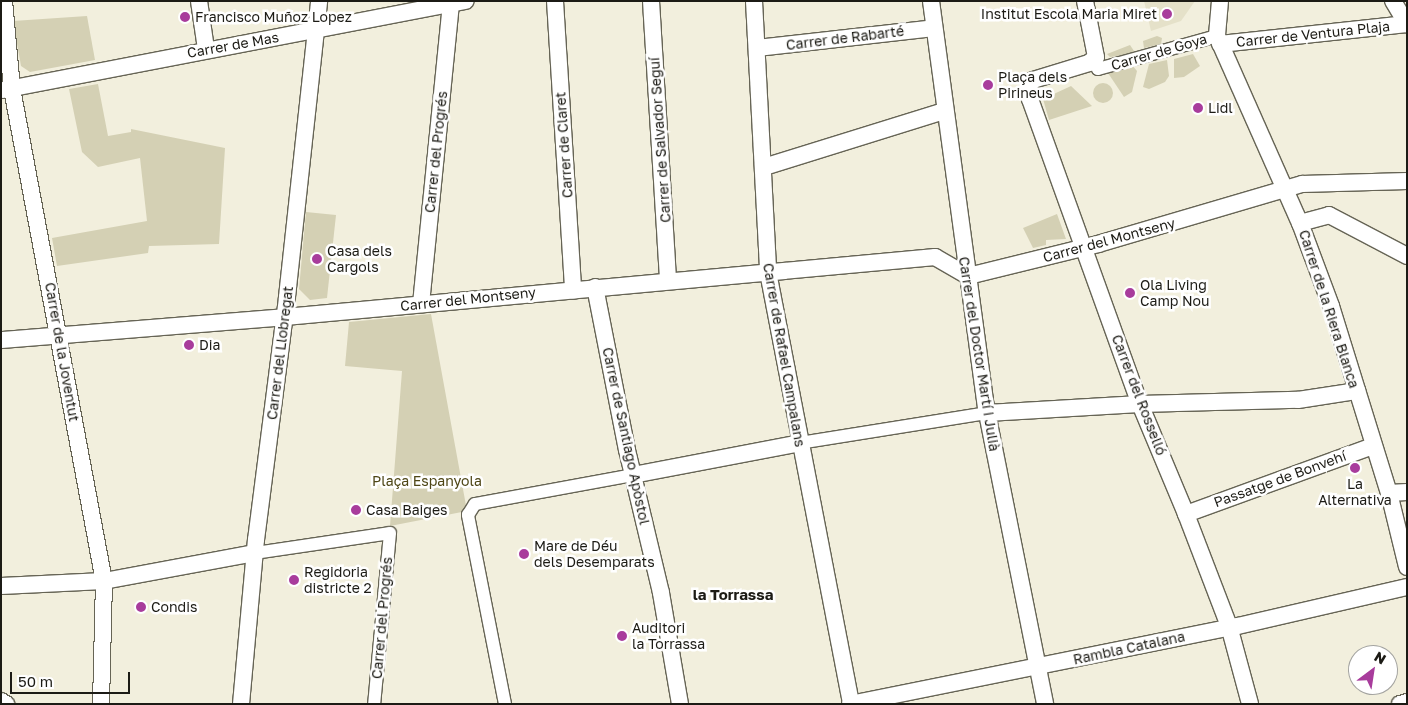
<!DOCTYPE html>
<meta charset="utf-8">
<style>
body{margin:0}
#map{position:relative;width:1408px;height:705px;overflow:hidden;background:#f2efdd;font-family:"Golos Text",sans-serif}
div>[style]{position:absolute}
.built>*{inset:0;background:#e5e1c9}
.green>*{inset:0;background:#d4d0b4}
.round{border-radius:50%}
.roads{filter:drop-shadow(1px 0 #666455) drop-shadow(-1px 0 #666455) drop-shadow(0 1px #666455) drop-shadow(0 -1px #666455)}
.pedestrian>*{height:12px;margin:-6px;padding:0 6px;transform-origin:6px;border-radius:6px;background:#fff}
.minor>*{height:16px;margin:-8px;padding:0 8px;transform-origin:8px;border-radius:8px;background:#fff}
.dots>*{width:14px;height:14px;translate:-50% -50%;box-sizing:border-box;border:2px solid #fff;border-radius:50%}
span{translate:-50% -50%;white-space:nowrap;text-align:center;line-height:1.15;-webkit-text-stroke:5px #fff;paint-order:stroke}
.poi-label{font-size:14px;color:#1c1b15}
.right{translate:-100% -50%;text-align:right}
.left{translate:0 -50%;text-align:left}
.street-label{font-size:14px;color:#1c1b15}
.park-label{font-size:14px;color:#4e4616}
.neighbourhood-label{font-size:15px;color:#1c1b15;font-weight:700}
.frame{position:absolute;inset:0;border:2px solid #1c1b15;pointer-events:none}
.north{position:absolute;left:1348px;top:645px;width:50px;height:50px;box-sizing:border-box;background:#fff;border:1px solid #a4a4a1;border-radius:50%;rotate:31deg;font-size:14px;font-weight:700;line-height:20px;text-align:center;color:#1c1b15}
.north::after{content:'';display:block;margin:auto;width:18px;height:22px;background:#a83c9c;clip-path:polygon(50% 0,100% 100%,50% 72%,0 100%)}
.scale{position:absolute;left:10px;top:672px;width:120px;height:22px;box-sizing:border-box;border:2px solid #1c1b15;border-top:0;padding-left:6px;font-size:15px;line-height:18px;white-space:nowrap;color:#1c1b15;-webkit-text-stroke:4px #fff;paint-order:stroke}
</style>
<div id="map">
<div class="built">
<i style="clip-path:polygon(1144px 1px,1195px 1px,1181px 21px,1151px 31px)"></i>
</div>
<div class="green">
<i style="clip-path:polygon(87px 16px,95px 60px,30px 72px,21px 66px,13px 21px)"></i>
<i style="clip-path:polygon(1157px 36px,1162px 38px,1161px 44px,1144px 48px,1143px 41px)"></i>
<i style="clip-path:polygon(1130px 45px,1134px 51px,1131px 54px,1110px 57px,1107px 54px)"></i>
<i style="clip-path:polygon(1193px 54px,1200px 66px,1184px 77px,1174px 78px,1174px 59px)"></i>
<i style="clip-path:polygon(1167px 60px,1169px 76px,1165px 82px,1149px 89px,1143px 87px,1149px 64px)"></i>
<i style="clip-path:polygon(1132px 65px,1137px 71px,1132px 92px,1124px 97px,1108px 73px)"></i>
<i class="round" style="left:1093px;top:83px;width:20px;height:20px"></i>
<i style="clip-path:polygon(98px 84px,108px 136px,131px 132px,131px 129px,225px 148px,219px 244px,149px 246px,148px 253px,57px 266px,52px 238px,147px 221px,140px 158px,98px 167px,82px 152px,69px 89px)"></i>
<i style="clip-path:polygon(1071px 86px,1092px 106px,1049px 120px,1043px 99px)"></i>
<i style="clip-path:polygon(306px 212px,336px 215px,327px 298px,310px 300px,299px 289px)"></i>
<i style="clip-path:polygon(1057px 214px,1066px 239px,1046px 240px,1046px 245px,1033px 248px,1023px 228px)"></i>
<i style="clip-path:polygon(431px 314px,467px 511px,390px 526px,402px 371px,345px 366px,349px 322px)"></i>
</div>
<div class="roads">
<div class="pedestrian">
<i style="left:1096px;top:57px;width:12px;rotate:81deg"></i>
<i style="left:1098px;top:69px;width:123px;rotate:-15.5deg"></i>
<i style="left:800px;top:443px;width:189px;rotate:-9.1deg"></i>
<i style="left:255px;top:553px;width:136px;rotate:-8.4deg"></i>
<i style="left:390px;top:533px;width:172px;rotate:95.3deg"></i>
<i style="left:505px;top:704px;width:193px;rotate:-101.1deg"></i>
<i style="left:468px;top:515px;width:13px;rotate:-58deg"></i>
<i style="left:475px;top:504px;width:161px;rotate:-10.4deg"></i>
</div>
<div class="minor">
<i style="left:4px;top:1px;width:88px;rotate:84.8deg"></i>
<i style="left:12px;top:89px;width:501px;rotate:79.41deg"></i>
<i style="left:104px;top:581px;width:123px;rotate:91.4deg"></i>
<i style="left:199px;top:1px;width:49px;rotate:81.7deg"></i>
<i style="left:555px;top:1px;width:290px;rotate:86.4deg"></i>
<i style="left:651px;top:1px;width:279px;rotate:86.5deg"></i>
<i style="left:754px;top:1px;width:271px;rotate:87deg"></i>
<i style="left:768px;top:272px;width:440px;rotate:79.1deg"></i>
<i style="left:931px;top:1px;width:416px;rotate:82.3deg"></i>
<i style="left:987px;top:413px;width:297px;rotate:78.7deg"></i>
<i style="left:1085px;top:1px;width:57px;rotate:78.9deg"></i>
<i style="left:1096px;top:57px;width:9px;rotate:139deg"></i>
<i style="left:1089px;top:63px;width:59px;rotate:163.1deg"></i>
<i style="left:1033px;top:80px;width:7px;rotate:124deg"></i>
<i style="left:1029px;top:86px;width:13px;rotate:86deg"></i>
<i style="left:1030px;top:99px;width:324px;rotate:70.2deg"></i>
<i style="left:1140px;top:404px;width:119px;rotate:67.3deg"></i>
<i style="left:1186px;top:514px;width:120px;rotate:69deg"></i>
<i style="left:1229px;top:626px;width:81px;rotate:74.9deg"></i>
<i style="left:1220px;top:1px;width:35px;rotate:95deg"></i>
<i style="left:1217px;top:36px;width:205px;rotate:66.1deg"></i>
<i style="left:1300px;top:223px;width:89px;rotate:69.5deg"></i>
<i style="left:1331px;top:306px;width:196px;rotate:72.8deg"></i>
<i style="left:1389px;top:493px;width:76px;rotate:76.3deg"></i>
<i style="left:1393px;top:1px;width:27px;rotate:59deg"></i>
<i style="left:1220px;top:44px;width:188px;rotate:-6.1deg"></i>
<i style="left:757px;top:48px;width:178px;rotate:-6.4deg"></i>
<i style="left:3px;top:90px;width:471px;rotate:-10.9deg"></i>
<i style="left:764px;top:167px;width:189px;rotate:-17.3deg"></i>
<i style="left:1300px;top:223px;width:30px;rotate:-15deg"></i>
<i style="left:1329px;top:215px;width:88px;rotate:27.7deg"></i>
<i style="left:595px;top:287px;width:166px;rotate:78.9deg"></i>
<i style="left:627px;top:450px;width:147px;rotate:76.6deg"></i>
<i style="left:661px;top:593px;width:113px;rotate:80.3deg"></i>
<i style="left:421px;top:304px;width:304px;rotate:-84.3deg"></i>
<i style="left:1px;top:340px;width:285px;rotate:-4.6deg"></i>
<i style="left:285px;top:317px;width:653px;rotate:-5.27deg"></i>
<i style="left:935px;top:257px;width:38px;rotate:30deg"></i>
<i style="left:968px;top:276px;width:134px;rotate:-13.8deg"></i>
<i style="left:1098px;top:244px;width:213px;rotate:-16.4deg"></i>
<i style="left:1302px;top:184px;width:105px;rotate:-1.6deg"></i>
<i style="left:987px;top:413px;width:153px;rotate:-3.4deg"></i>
<i style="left:1140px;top:404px;width:158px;rotate:-1.5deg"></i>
<i style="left:1298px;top:400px;width:60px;rotate:-8.7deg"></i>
<i style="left:633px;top:475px;width:170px;rotate:-10.8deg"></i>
<i style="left:1389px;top:493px;width:18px;rotate:-3deg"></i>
<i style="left:1186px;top:514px;width:199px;rotate:-20deg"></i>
<i style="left:1px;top:586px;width:103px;rotate:-2.8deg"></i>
<i style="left:104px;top:581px;width:154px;rotate:-10.5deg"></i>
<i style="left:1px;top:701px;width:6px;rotate:31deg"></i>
<i style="left:241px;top:704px;width:165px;rotate:-84.8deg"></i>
<i style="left:256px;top:540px;width:245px;rotate:-82.7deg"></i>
<i style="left:287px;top:297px;width:298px;rotate:-83.8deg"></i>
<i style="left:850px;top:704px;width:396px;rotate:-11.4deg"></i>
<i style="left:1238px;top:626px;width:173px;rotate:-13deg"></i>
<i style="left:1400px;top:704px;width:7px;rotate:-16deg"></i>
</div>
</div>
<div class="dots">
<i style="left:1167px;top:14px;background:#a83c9c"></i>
<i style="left:185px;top:17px;background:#a83c9c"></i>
<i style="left:988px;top:85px;background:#a83c9c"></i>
<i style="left:1198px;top:108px;background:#a83c9c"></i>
<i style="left:317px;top:259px;background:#a83c9c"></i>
<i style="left:1130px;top:293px;background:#a83c9c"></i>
<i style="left:189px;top:345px;background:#a83c9c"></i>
<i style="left:1355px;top:468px;background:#a83c9c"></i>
<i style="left:356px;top:510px;background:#a83c9c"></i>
<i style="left:524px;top:554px;background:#a83c9c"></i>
<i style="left:294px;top:580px;background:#a83c9c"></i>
<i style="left:141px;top:607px;background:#a83c9c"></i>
<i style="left:622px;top:636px;background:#a83c9c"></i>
</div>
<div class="poi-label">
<span class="right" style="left:1157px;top:14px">Institut Escola Maria Miret</span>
<span class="left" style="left:195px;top:17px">Francisco Muñoz Lopez</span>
<span class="left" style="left:998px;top:85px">Plaça dels<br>Pirineus</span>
<span class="left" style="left:1208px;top:108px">Lidl</span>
<span class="left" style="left:327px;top:259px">Casa dels<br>Cargols</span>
<span class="left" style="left:1140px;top:293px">Ola Living<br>Camp Nou</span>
<span class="left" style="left:199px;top:345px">Dia</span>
<span style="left:1355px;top:492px">La<br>Alternativa</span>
<span class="left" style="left:366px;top:510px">Casa Baiges</span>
<span class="left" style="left:534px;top:554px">Mare de Déu<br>dels Desemparats</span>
<span class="left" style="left:304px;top:580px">Regidoria<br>districte 2</span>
<span class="left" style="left:151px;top:607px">Condis</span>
<span class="left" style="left:632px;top:636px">Auditori<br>la Torrassa</span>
</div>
<div class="street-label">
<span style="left:1313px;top:34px;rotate:-6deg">Carrer de Ventura Plaja</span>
<span style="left:845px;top:38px;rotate:-7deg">Carrer de Rabarté</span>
<span style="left:233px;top:45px;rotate:-10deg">Carrer de Mas</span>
<span style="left:1159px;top:52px;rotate:-16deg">Carrer de Goya</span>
<span style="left:660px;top:140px;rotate:-94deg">Carrer de Salvador Seguí</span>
<span style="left:564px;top:145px;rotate:-94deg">Carrer de Claret</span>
<span style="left:436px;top:152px;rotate:-84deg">Carrer del Progrés</span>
<span style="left:1109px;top:240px;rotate:-15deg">Carrer del Montseny</span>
<span style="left:468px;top:299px;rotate:-6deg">Carrer del Montseny</span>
<span style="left:1329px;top:309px;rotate:72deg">Carrer de la Riera Blanca</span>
<span style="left:62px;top:352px;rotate:80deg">Carrer de la Joventut</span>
<span style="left:280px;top:353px;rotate:-83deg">Carrer del Llobregat</span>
<span style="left:979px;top:354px;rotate:81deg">Carrer del Doctor Martí i Julià</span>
<span style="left:784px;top:355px;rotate:80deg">Carrer de Rafael Campalans</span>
<span style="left:1139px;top:395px;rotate:69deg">Carrer del Rosselló</span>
<span style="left:626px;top:436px;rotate:78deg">Carrer de Santiago Apòstol</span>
<span style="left:1280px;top:479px;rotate:-20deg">Passatge de Bonvehí</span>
<span style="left:382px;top:618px;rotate:-85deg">Carrer del Progrés</span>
<span style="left:1129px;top:648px;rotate:-12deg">Rambla Catalana</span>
</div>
<div class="park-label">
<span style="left:427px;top:481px">Plaça Espanyola</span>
</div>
<div class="neighbourhood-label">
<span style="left:733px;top:595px">la Torrassa</span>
</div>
<div class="frame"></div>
<div class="north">N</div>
<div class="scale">50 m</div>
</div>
